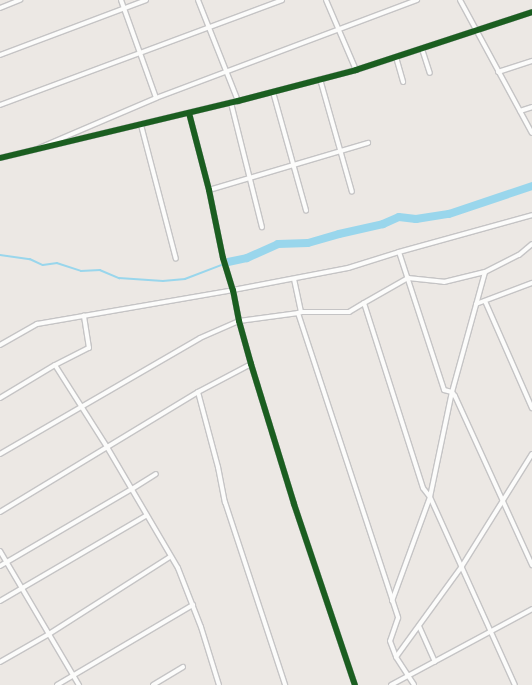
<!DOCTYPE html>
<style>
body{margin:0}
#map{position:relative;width:532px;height:685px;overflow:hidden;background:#ece8e4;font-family:Jost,sans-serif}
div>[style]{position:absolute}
.stream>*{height:1.5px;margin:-0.75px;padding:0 0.75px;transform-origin:0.75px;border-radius:0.75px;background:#99d6ec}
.river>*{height:8px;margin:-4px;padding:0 4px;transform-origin:4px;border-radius:4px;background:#99d6ec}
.roads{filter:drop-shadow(1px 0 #c5c4c5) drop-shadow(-1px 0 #c5c4c5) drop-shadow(0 1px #c5c4c5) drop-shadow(0 -1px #c5c4c5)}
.minor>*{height:4px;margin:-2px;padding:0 2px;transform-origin:2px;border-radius:2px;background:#fcfcfb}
.cycleway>*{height:6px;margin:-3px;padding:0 3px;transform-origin:3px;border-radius:3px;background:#1b5e20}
span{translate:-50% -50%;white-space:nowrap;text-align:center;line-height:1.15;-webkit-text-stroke:3px #fff;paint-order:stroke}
</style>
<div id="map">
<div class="stream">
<i style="left:0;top:255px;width:30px;rotate:8deg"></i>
<i style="left:30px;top:259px;width:14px;rotate:25deg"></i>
<i style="left:43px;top:265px;width:14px;rotate:-8deg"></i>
<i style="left:57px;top:263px;width:25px;rotate:18deg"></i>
<i style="left:81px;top:271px;width:19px;rotate:-3deg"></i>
<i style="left:100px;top:270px;width:21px;rotate:23deg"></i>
<i style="left:119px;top:278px;width:44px;rotate:3.9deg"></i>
<i style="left:163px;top:281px;width:22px;rotate:-5deg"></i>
<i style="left:185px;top:279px;width:39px;rotate:-21deg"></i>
</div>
<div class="river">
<i style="left:228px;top:262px;width:19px;rotate:-12deg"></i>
<i style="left:247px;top:258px;width:34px;rotate:-24deg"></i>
<i style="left:278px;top:244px;width:30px;rotate:-2deg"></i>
<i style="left:308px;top:243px;width:32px;rotate:-16deg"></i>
<i style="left:339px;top:234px;width:45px;rotate:-12.8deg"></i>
<i style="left:383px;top:224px;width:17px;rotate:-24deg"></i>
<i style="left:399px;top:217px;width:17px;rotate:7deg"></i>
<i style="left:416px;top:219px;width:33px;rotate:-9deg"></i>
<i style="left:449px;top:214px;width:88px;rotate:-18.6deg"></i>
</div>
<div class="roads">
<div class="minor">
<i style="left:121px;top:0;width:104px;rotate:70.3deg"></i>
<i style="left:198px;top:0;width:109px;rotate:68.4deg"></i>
<i style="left:326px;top:0;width:76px;rotate:66.8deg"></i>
<i style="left:460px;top:0;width:151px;rotate:61.6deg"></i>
<i style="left:0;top:8px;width:22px;rotate:-22deg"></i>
<i style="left:422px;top:49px;width:25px;rotate:72deg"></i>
<i style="left:0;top:55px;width:156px;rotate:-20.6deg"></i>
<i style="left:396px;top:57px;width:26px;rotate:74deg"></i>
<i style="left:498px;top:72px;width:36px;rotate:-18deg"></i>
<i style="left:320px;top:79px;width:117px;rotate:74.2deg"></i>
<i style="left:273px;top:92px;width:123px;rotate:74.4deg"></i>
<i style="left:231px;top:103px;width:128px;rotate:76deg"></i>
<i style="left:0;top:105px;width:301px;rotate:-20.4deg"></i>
<i style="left:520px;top:111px;width:13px;rotate:-18deg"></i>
<i style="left:189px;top:113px;width:80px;rotate:75.4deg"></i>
<i style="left:209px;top:190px;width:69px;rotate:78.4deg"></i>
<i style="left:223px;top:258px;width:34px;rotate:73deg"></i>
<i style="left:233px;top:290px;width:32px;rotate:79deg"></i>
<i style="left:239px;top:321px;width:45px;rotate:74.4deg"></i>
<i style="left:251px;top:364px;width:146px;rotate:72.9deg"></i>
<i style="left:294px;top:504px;width:191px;rotate:71.4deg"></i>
<i style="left:141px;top:125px;width:138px;rotate:75.4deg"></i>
<i style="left:39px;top:148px;width:127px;rotate:-23.1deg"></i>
<i style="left:156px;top:98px;width:279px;rotate:-20.6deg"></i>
<i style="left:0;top:158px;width:245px;rotate:-13.5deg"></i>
<i style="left:238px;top:101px;width:122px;rotate:-14.7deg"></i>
<i style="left:356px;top:70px;width:185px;rotate:-18.2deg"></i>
<i style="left:209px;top:190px;width:166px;rotate:-16.5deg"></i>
<i style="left:399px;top:252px;width:145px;rotate:71.9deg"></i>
<i style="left:444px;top:390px;width:8px;rotate:14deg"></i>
<i style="left:452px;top:392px;width:5px;rotate:53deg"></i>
<i style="left:455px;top:396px;width:186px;rotate:65.5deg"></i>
<i style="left:294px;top:279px;width:34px;rotate:78deg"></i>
<i style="left:301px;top:312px;width:3px;rotate:162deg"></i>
<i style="left:298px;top:313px;width:321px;rotate:71.8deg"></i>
<i style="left:398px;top:618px;width:24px;rotate:109deg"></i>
<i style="left:390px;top:641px;width:17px;rotate:69deg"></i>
<i style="left:396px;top:657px;width:33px;rotate:57deg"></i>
<i style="left:485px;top:301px;width:117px;rotate:66.3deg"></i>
<i style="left:364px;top:303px;width:51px;rotate:-29.6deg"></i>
<i style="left:408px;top:278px;width:36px;rotate:6deg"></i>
<i style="left:444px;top:282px;width:42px;rotate:-13.7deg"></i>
<i style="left:476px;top:304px;width:60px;rotate:-20.6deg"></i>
<i style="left:301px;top:312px;width:48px"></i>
<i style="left:349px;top:312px;width:17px;rotate:-31deg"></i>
<i style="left:364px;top:303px;width:194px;rotate:72.3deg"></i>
<i style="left:423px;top:488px;width:11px;rotate:52deg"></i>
<i style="left:430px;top:497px;width:206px;rotate:65.7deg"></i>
<i style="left:0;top:345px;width:43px;rotate:-29.6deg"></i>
<i style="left:37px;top:324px;width:199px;rotate:-9.8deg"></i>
<i style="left:233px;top:290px;width:117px;rotate:-10.8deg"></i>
<i style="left:348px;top:268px;width:53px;rotate:-17.4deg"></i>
<i style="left:399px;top:252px;width:138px;rotate:-15.5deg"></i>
<i style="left:55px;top:365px;width:97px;rotate:57.6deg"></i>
<i style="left:107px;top:447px;width:140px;rotate:59.6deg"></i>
<i style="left:178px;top:568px;width:63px;rotate:68.7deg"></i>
<i style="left:201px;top:627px;width:61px;rotate:72.8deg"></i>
<i style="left:198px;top:392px;width:78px;rotate:75.1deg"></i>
<i style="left:218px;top:467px;width:36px;rotate:79deg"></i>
<i style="left:225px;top:502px;width:193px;rotate:71.8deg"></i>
<i style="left:0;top:398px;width:64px;rotate:-31deg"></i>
<i style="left:55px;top:365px;width:38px;rotate:-27deg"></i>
<i style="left:89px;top:348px;width:33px;rotate:-99deg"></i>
<i style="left:0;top:454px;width:231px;rotate:-30.1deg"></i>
<i style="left:200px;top:338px;width:43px;rotate:-23.6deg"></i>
<i style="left:239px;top:321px;width:60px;rotate:-7.7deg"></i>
<i style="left:0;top:512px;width:232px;rotate:-31.2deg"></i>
<i style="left:198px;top:392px;width:60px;rotate:-27.8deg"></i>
<i style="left:0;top:551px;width:156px;rotate:59.5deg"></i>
<i style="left:0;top:566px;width:153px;rotate:-30.3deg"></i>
<i style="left:132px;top:489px;width:28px;rotate:-32deg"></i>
<i style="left:0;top:601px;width:170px;rotate:-30.3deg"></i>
<i style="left:392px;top:601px;width:111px;rotate:-69.9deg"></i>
<i style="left:430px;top:497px;width:107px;rotate:-78.2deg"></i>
<i style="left:452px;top:392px;width:124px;rotate:-74.6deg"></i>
<i style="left:485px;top:272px;width:38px;rotate:-27deg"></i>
<i style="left:519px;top:255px;width:17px;rotate:-40deg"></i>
<i style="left:419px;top:626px;width:39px;rotate:66deg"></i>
<i style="left:396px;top:657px;width:112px;rotate:-54deg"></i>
<i style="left:462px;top:566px;width:132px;rotate:-58deg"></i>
<i style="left:0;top:662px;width:56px;rotate:-29.7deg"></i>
<i style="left:49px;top:634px;width:143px;rotate:-32.5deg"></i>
<i style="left:57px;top:685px;width:158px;rotate:-30.5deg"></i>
<i style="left:153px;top:685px;width:35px;rotate:-31deg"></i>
<i style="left:391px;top:685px;width:160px;rotate:-28.3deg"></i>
</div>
</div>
<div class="cycleway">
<i style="left:189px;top:113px;width:80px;rotate:75.4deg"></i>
<i style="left:209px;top:190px;width:69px;rotate:78.4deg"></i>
<i style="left:223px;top:258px;width:34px;rotate:73deg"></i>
<i style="left:233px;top:290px;width:32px;rotate:79deg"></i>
<i style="left:239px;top:321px;width:45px;rotate:74.4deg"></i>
<i style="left:251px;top:364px;width:146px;rotate:72.9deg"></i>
<i style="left:294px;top:504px;width:191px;rotate:71.4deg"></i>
<i style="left:0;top:158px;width:245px;rotate:-13.5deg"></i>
<i style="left:238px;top:101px;width:122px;rotate:-14.7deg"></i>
<i style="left:356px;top:70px;width:185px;rotate:-18.2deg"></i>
</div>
</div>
